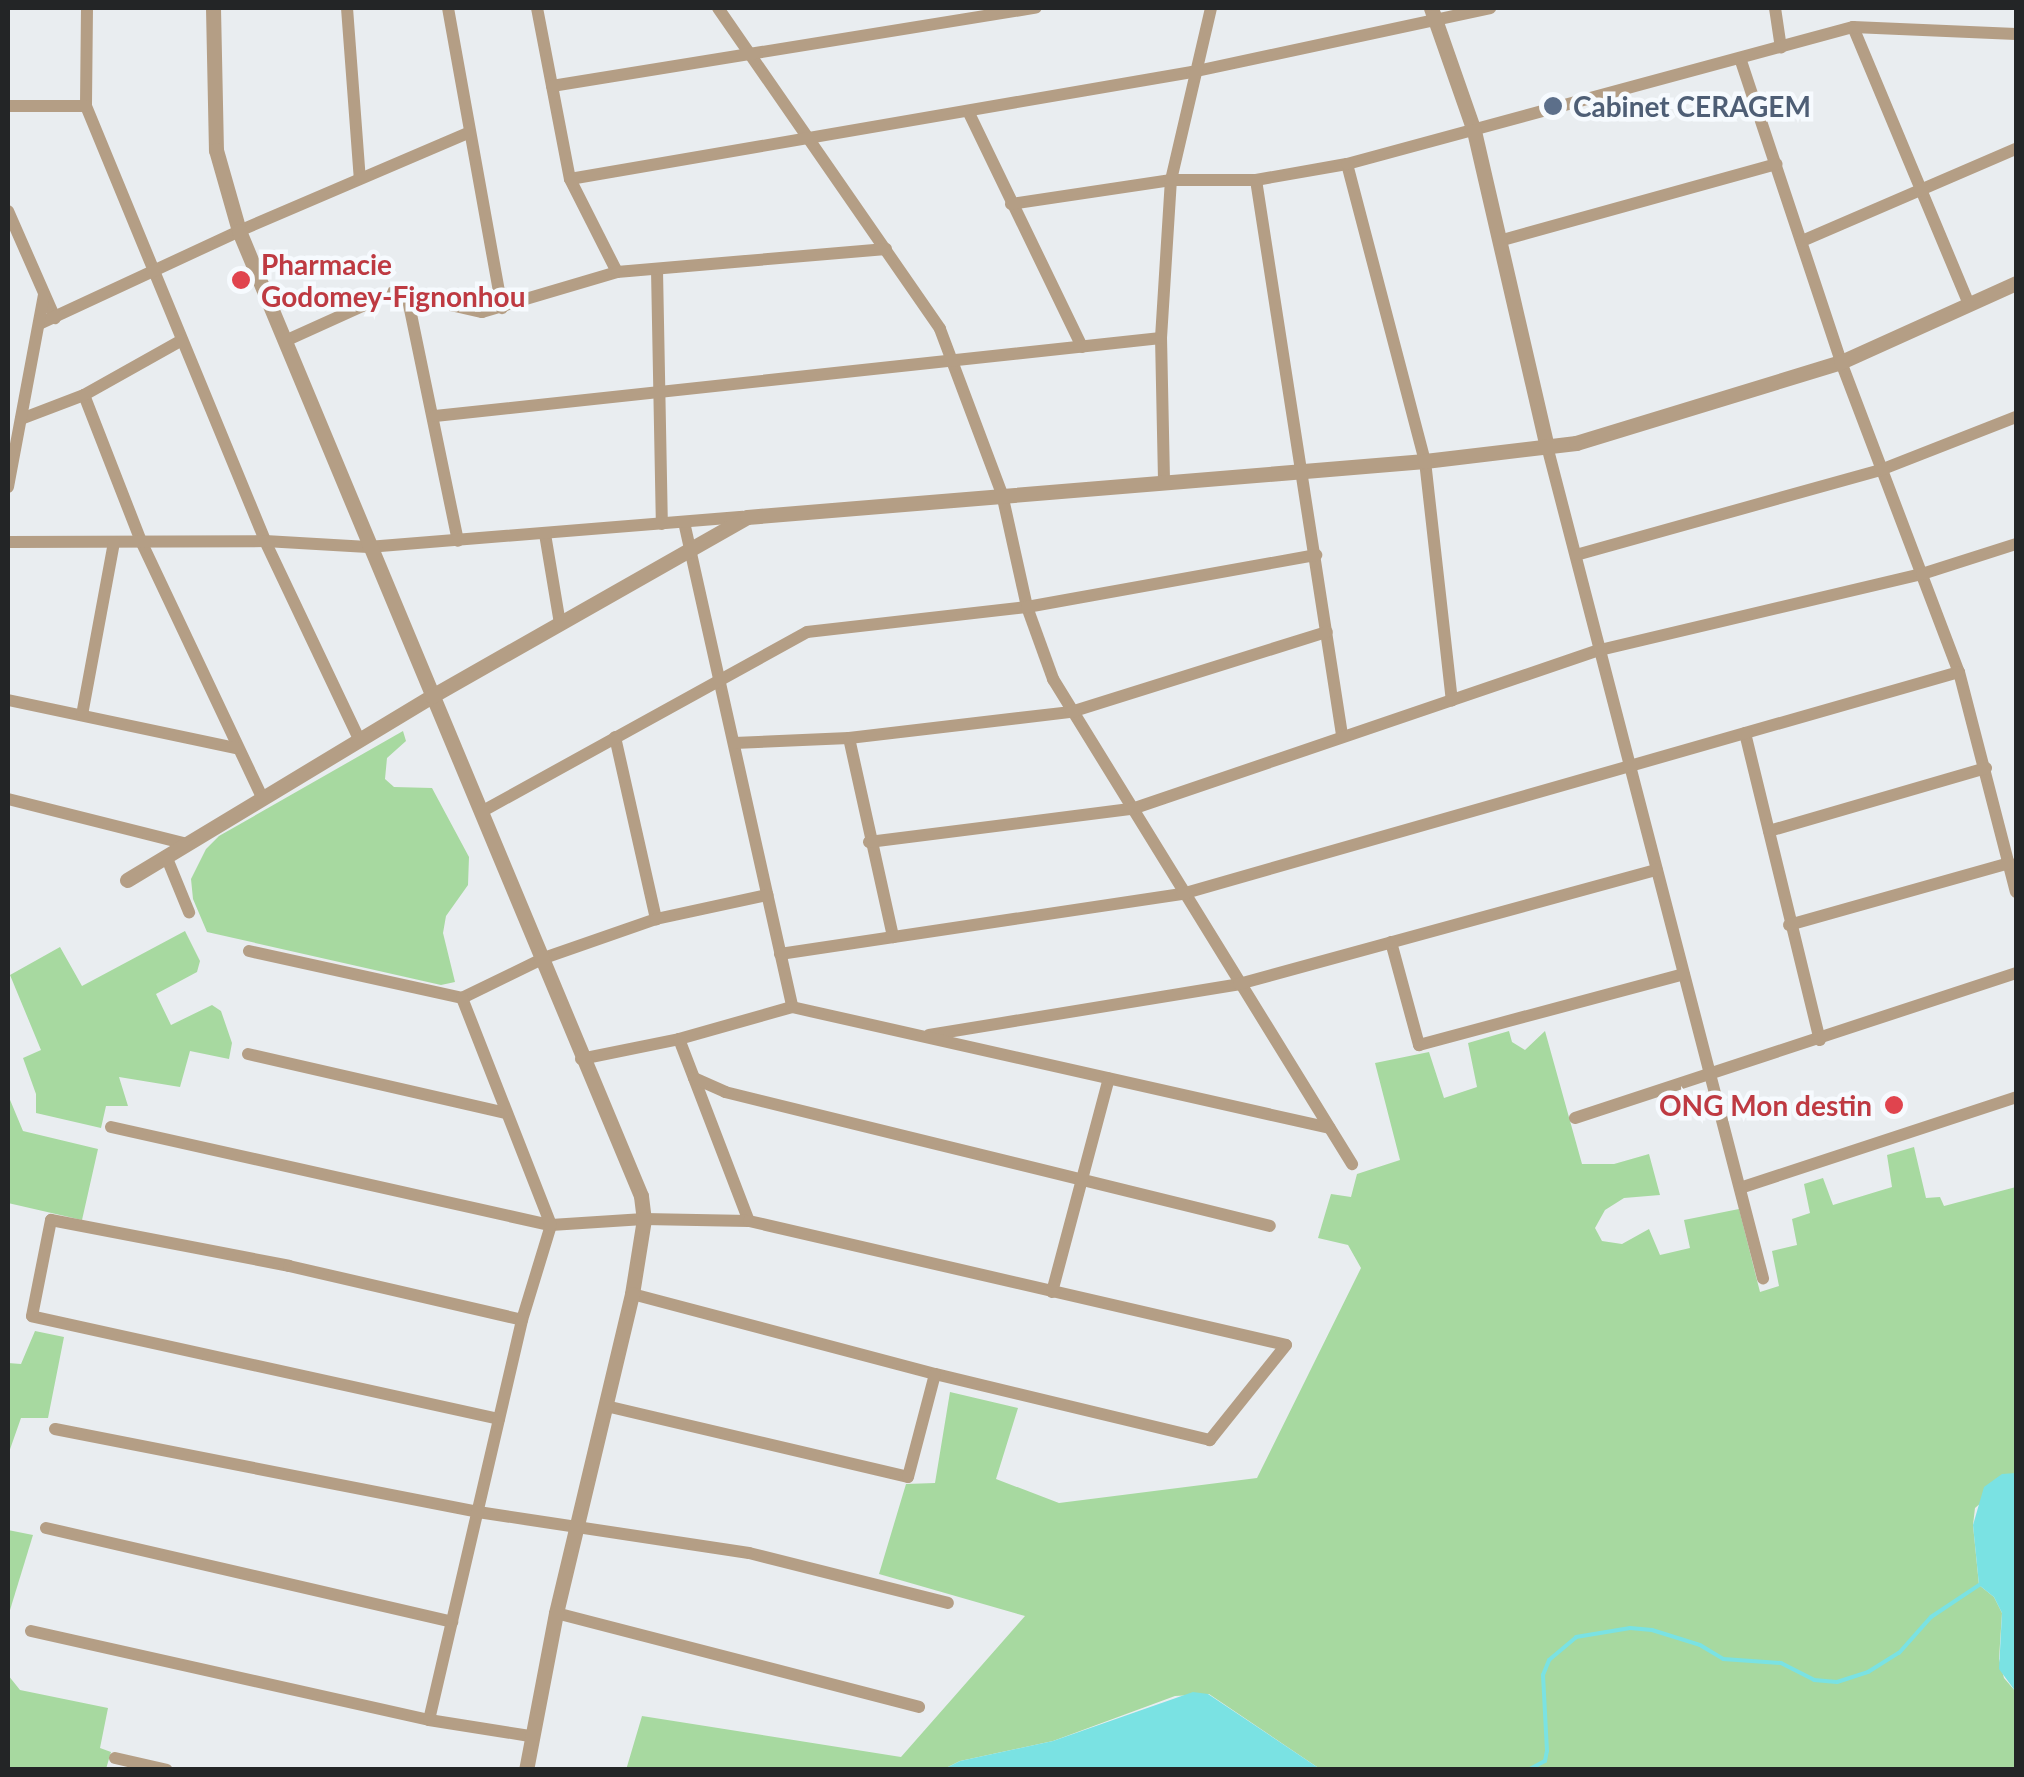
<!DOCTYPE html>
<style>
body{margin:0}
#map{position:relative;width:2024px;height:1777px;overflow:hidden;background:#e9edf0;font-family:Lato,sans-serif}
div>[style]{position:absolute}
.green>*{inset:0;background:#a7d9a0}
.water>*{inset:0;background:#7ae2e3}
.stream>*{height:4px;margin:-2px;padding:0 2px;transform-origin:2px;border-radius:2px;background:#7ae2e3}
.minor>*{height:12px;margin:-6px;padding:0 6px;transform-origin:6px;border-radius:6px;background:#b49e85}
.tertiary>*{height:15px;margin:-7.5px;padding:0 7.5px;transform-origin:7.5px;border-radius:7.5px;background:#b49e85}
.dots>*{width:28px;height:28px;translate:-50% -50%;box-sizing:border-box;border:5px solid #f6fafe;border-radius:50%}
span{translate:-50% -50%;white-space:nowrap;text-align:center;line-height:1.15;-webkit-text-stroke:9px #f6fafe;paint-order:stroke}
.service-label{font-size:28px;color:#4e5e75;font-weight:700}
.left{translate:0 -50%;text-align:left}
.health-label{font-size:28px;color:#be3a42;font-weight:700}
.right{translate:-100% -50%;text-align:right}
.frame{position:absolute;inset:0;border:10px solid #232526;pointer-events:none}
</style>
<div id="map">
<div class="green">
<i style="clip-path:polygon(403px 731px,406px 741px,387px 758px,385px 779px,394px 787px,432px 788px,469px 857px,468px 885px,446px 916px,443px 933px,455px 982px,441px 985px,207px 932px,193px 899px,191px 879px,206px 849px,219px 836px)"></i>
<i style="clip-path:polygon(185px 931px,200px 961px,197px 972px,156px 994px,171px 1025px,212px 1005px,221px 1011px,232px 1043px,229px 1059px,190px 1051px,180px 1087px,119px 1077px,128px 1106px,106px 1106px,101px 1128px,36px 1113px,36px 1094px,23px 1058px,41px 1050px,10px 975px,60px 947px,82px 986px)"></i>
<i style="clip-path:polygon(1509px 1031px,1512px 1042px,1525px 1050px,1545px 1031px,1582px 1164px,1614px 1164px,1649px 1154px,1660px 1195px,1624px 1198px,1605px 1210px,1595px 1228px,1602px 1241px,1622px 1244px,1649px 1229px,1660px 1255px,1690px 1248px,1684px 1220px,1739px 1209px,1760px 1292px,1779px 1286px,1772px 1251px,1797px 1245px,1792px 1219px,1810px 1213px,1804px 1184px,1823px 1178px,1833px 1205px,1892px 1187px,1887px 1155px,1914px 1147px,1926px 1198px,1940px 1197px,1944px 1206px,2016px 1187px,2016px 1473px,1975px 1508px,1973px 1525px,1979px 1585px,1994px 1597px,2002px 1613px,1999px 1659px,2004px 1678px,2016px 1692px,2016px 1769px,1320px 1769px,1209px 1694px,1175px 1696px,1053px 1741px,960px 1761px,944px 1769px,626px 1770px,642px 1716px,901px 1757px,1025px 1616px,879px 1574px,906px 1484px,935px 1483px,950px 1392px,1018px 1408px,996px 1479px,1059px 1503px,1257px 1478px,1361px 1268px,1348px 1245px,1318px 1238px,1331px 1194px,1351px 1197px,1357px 1174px,1400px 1160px,1375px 1063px,1429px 1052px,1444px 1098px,1477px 1087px,1468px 1043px)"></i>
<i style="clip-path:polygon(8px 1095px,23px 1131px,98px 1149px,82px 1220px,8px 1203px)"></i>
<i style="clip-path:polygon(35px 1331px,64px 1337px,48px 1418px,21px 1418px,8px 1455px,8px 1363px,21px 1364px)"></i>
<i style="clip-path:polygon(8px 1530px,33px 1535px,10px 1610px,8px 1610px)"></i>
<i style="clip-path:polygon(8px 1675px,20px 1690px,108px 1708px,100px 1748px,111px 1752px,106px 1769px,8px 1769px)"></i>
</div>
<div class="water">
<i style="clip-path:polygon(2016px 1473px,2016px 1692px,1999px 1669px,2002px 1613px,1994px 1597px,1979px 1585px,1973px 1525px,1984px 1487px,2002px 1474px)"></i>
<i style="clip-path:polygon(1193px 1692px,1208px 1694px,1320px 1769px,944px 1769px,960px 1761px,1053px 1741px)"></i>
</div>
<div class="stream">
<i style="left:1528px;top:1770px;width:19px;rotate:-28deg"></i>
<i style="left:1545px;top:1761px;width:10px;rotate:-79deg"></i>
<i style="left:1547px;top:1751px;width:76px;rotate:-93deg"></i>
<i style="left:1543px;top:1675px;width:16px;rotate:-68deg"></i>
<i style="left:1549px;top:1660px;width:35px;rotate:-40deg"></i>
<i style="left:1576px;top:1637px;width:55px;rotate:-9.5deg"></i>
<i style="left:1630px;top:1628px;width:22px;rotate:5deg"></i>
<i style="left:1652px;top:1630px;width:50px;rotate:17.4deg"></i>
<i style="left:1700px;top:1645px;width:27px;rotate:31deg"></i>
<i style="left:1723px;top:1659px;width:58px;rotate:3.9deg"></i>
<i style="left:1781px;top:1663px;width:37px;rotate:27deg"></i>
<i style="left:1814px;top:1680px;width:23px;rotate:5deg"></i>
<i style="left:1837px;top:1682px;width:33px;rotate:-18deg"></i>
<i style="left:1868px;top:1672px;width:36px;rotate:-32deg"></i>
<i style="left:1899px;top:1653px;width:48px;rotate:-48.4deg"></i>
<i style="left:1931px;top:1617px;width:58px;rotate:-33.7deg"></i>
</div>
<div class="minor">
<i style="left:87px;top:8px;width:98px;rotate:90.6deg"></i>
<i style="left:86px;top:106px;width:470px;rotate:67.6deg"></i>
<i style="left:265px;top:541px;width:221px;rotate:64.6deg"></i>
<i style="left:347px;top:8px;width:171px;rotate:85.7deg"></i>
<i style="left:448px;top:8px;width:305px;rotate:79.8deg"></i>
<i style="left:537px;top:8px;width:174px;rotate:79.1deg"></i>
<i style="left:570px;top:179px;width:104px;rotate:63.2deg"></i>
<i style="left:718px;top:8px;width:390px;rotate:55.3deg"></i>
<i style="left:940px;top:329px;width:176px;rotate:69.4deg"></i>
<i style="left:1002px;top:494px;width:116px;rotate:77.5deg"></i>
<i style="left:1027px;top:607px;width:77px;rotate:70.1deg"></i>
<i style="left:1053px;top:679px;width:570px;rotate:58.35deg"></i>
<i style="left:1775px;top:8px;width:40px;rotate:81.5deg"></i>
<i style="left:1853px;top:27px;width:300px;rotate:67.3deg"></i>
<i style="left:1740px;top:58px;width:320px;rotate:71.6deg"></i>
<i style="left:1841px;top:362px;width:332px;rotate:69.2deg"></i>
<i style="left:1959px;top:672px;width:227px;rotate:75.5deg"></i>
<i style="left:552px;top:86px;width:490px;rotate:-9.2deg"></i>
<i style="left:8px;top:106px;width:78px"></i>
<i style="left:968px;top:111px;width:262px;rotate:64.2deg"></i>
<i style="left:1347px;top:164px;width:307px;rotate:75.3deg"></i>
<i style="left:1425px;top:461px;width:241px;rotate:83.6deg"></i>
<i style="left:570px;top:179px;width:631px;rotate:-9.76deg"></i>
<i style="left:1192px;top:72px;width:305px;rotate:-12.1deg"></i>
<i style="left:1256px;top:180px;width:562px;rotate:81.19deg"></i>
<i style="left:1011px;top:204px;width:162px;rotate:-8.5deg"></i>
<i style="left:1171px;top:180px;width:85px"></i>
<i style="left:1256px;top:180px;width:92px;rotate:-10deg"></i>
<i style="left:1347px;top:164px;width:524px;rotate:-15.15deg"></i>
<i style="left:1853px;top:27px;width:163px;rotate:2.5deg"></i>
<i style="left:8px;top:211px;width:117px;rotate:66.3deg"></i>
<i style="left:1499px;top:241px;width:288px;rotate:-15.5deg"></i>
<i style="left:1802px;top:241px;width:233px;rotate:-23.3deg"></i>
<i style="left:657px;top:270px;width:254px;rotate:88.9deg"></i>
<i style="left:411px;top:296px;width:73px;rotate:12.7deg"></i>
<i style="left:482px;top:312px;width:141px;rotate:-16.5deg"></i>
<i style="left:617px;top:272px;width:270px;rotate:-4.9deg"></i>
<i style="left:39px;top:324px;width:221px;rotate:-24.9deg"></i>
<i style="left:239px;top:231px;width:249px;rotate:-23.2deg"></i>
<i style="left:285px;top:341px;width:126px;rotate:-24.3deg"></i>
<i style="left:400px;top:289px;width:6px;rotate:9deg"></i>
<i style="left:406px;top:290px;width:256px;rotate:78.3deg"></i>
<i style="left:84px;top:395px;width:155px;rotate:68.7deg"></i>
<i style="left:140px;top:539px;width:288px;rotate:64.7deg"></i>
<i style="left:435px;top:416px;width:730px;rotate:-6.13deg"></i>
<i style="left:21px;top:419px;width:67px;rotate:-20.9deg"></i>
<i style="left:84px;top:395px;width:112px;rotate:-29.3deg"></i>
<i style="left:1547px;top:446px;width:860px;rotate:75.45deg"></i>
<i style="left:1164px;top:480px;width:142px;rotate:-91.2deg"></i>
<i style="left:1161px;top:338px;width:158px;rotate:-86.4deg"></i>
<i style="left:1171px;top:180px;width:177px;rotate:-76.9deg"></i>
<i style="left:8px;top:487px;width:195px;rotate:-79.4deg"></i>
<i style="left:684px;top:522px;width:497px;rotate:77.4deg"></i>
<i style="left:545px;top:534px;width:91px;rotate:80.5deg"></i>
<i style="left:8px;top:542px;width:257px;rotate:-0.2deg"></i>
<i style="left:265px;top:541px;width:103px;rotate:3.3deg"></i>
<i style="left:368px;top:547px;width:376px;rotate:-4.6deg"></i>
<i style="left:1576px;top:555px;width:319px;rotate:-15.6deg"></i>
<i style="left:1883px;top:469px;width:143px;rotate:-21.4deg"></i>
<i style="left:8px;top:700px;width:233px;rotate:11.9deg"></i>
<i style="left:82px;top:715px;width:176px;rotate:-79.5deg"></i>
<i style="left:1745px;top:733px;width:316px;rotate:76.3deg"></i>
<i style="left:615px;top:737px;width:187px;rotate:77.3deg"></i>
<i style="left:849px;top:738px;width:204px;rotate:77.5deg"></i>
<i style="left:734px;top:743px;width:115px;rotate:-2.5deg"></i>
<i style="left:849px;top:738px;width:224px;rotate:-6.7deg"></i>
<i style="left:1071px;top:712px;width:268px;rotate:-17.4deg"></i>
<i style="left:8px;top:799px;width:185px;rotate:14.1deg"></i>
<i style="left:481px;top:812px;width:372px;rotate:-28.9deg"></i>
<i style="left:807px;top:632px;width:221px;rotate:-6.5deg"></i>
<i style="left:1027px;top:607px;width:294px;rotate:-10.2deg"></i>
<i style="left:1769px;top:831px;width:226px;rotate:-16.2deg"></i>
<i style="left:869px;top:842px;width:265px;rotate:-7.2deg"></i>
<i style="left:1132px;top:809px;width:494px;rotate:-18.8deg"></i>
<i style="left:1600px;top:650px;width:331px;rotate:-13.3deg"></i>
<i style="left:1922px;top:574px;width:99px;rotate:-17.7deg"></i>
<i style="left:166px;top:856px;width:61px;rotate:67.7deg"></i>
<i style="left:1789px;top:925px;width:229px;rotate:-15.7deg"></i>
<i style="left:1391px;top:942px;width:107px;rotate:74.8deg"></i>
<i style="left:1419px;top:1045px;width:274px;rotate:-15deg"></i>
<i style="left:249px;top:951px;width:218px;rotate:12.4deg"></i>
<i style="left:462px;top:998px;width:91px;rotate:-26deg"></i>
<i style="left:544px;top:958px;width:119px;rotate:-19.2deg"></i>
<i style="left:656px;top:919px;width:114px;rotate:-12.2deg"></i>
<i style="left:780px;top:954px;width:406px;rotate:-8.5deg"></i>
<i style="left:1182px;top:894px;width:808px;rotate:-15.95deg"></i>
<i style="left:929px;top:1035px;width:314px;rotate:-9.3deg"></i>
<i style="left:1239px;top:984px;width:433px;rotate:-15.3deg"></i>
<i style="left:679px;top:1039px;width:195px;rotate:69deg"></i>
<i style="left:248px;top:1054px;width:265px;rotate:12.9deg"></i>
<i style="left:581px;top:1059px;width:100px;rotate:-11.5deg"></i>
<i style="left:679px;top:1039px;width:117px;rotate:-15.8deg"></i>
<i style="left:792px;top:1007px;width:551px;rotate:12.68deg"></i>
<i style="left:694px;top:1078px;width:34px;rotate:24deg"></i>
<i style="left:725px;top:1092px;width:561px;rotate:13.81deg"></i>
<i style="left:1575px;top:1118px;width:464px;rotate:-18.2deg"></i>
<i style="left:111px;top:1127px;width:451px;rotate:12.6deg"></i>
<i style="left:551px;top:1225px;width:93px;rotate:-3.7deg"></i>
<i style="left:644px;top:1219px;width:105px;rotate:1.1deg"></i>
<i style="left:749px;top:1221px;width:551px;rotate:13deg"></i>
<i style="left:1286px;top:1345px;width:122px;rotate:128.7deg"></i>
<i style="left:1210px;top:1440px;width:283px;rotate:-166.5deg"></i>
<i style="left:935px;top:1374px;width:313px;rotate:-165.2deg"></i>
<i style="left:1740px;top:1188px;width:291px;rotate:-18.2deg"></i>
<i style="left:1052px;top:1292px;width:221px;rotate:-75.1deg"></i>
<i style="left:606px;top:1406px;width:310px;rotate:13.2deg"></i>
<i style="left:908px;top:1477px;width:106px;rotate:-75.3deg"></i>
<i style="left:499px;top:1419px;width:478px;rotate:-167.6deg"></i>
<i style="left:32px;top:1316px;width:98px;rotate:-78.8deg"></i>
<i style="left:51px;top:1220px;width:242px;rotate:10.9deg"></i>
<i style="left:289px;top:1266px;width:239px;rotate:13deg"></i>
<i style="left:55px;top:1429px;width:431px;rotate:11.1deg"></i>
<i style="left:478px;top:1512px;width:274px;rotate:8.6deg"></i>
<i style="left:749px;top:1553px;width:205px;rotate:14.1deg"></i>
<i style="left:46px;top:1528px;width:417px;rotate:13deg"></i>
<i style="left:556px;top:1613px;width:375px;rotate:14.5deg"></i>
<i style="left:31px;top:1631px;width:408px;rotate:12.6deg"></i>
<i style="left:429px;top:1720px;width:102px;rotate:9deg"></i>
<i style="left:429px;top:1720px;width:411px;rotate:-76.9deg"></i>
<i style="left:522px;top:1320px;width:99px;rotate:-73deg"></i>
<i style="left:551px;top:1225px;width:244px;rotate:-111.4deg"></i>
<i style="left:115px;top:1758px;width:53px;rotate:13deg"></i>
</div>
<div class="tertiary">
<i style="left:213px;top:8px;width:142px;rotate:88.8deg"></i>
<i style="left:216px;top:150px;width:84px;rotate:74.1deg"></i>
<i style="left:239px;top:231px;width:1045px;rotate:67.38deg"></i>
<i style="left:641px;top:1196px;width:23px;rotate:83deg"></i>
<i style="left:644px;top:1219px;width:76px;rotate:99.1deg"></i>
<i style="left:632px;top:1294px;width:328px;rotate:103.4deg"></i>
<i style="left:556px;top:1613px;width:160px;rotate:100.8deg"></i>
<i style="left:1431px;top:8px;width:130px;rotate:70.7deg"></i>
<i style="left:1474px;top:131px;width:323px;rotate:77deg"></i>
<i style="left:127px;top:880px;width:356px;rotate:-31.1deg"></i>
<i style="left:432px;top:696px;width:362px;rotate:-29.6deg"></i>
<i style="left:747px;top:517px;width:680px;rotate:-4.72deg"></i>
<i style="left:1425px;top:461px;width:152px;rotate:-6.8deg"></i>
<i style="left:1576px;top:443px;width:277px;rotate:-17deg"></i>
<i style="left:1841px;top:362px;width:192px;rotate:-24.3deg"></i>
</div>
<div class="dots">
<i style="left:1553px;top:106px;background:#5c6f8a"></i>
<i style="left:241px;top:280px;background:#e0444e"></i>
<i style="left:1894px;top:1105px;background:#e0444e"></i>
</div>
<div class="service-label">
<span class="left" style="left:1573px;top:106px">Cabinet CERAGEM</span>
</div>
<div class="health-label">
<span class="left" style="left:261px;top:280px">Pharmacie<br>Godomey-Fignonhou</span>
<span class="right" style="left:1872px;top:1105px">ONG Mon destin</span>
</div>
<div class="frame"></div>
</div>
